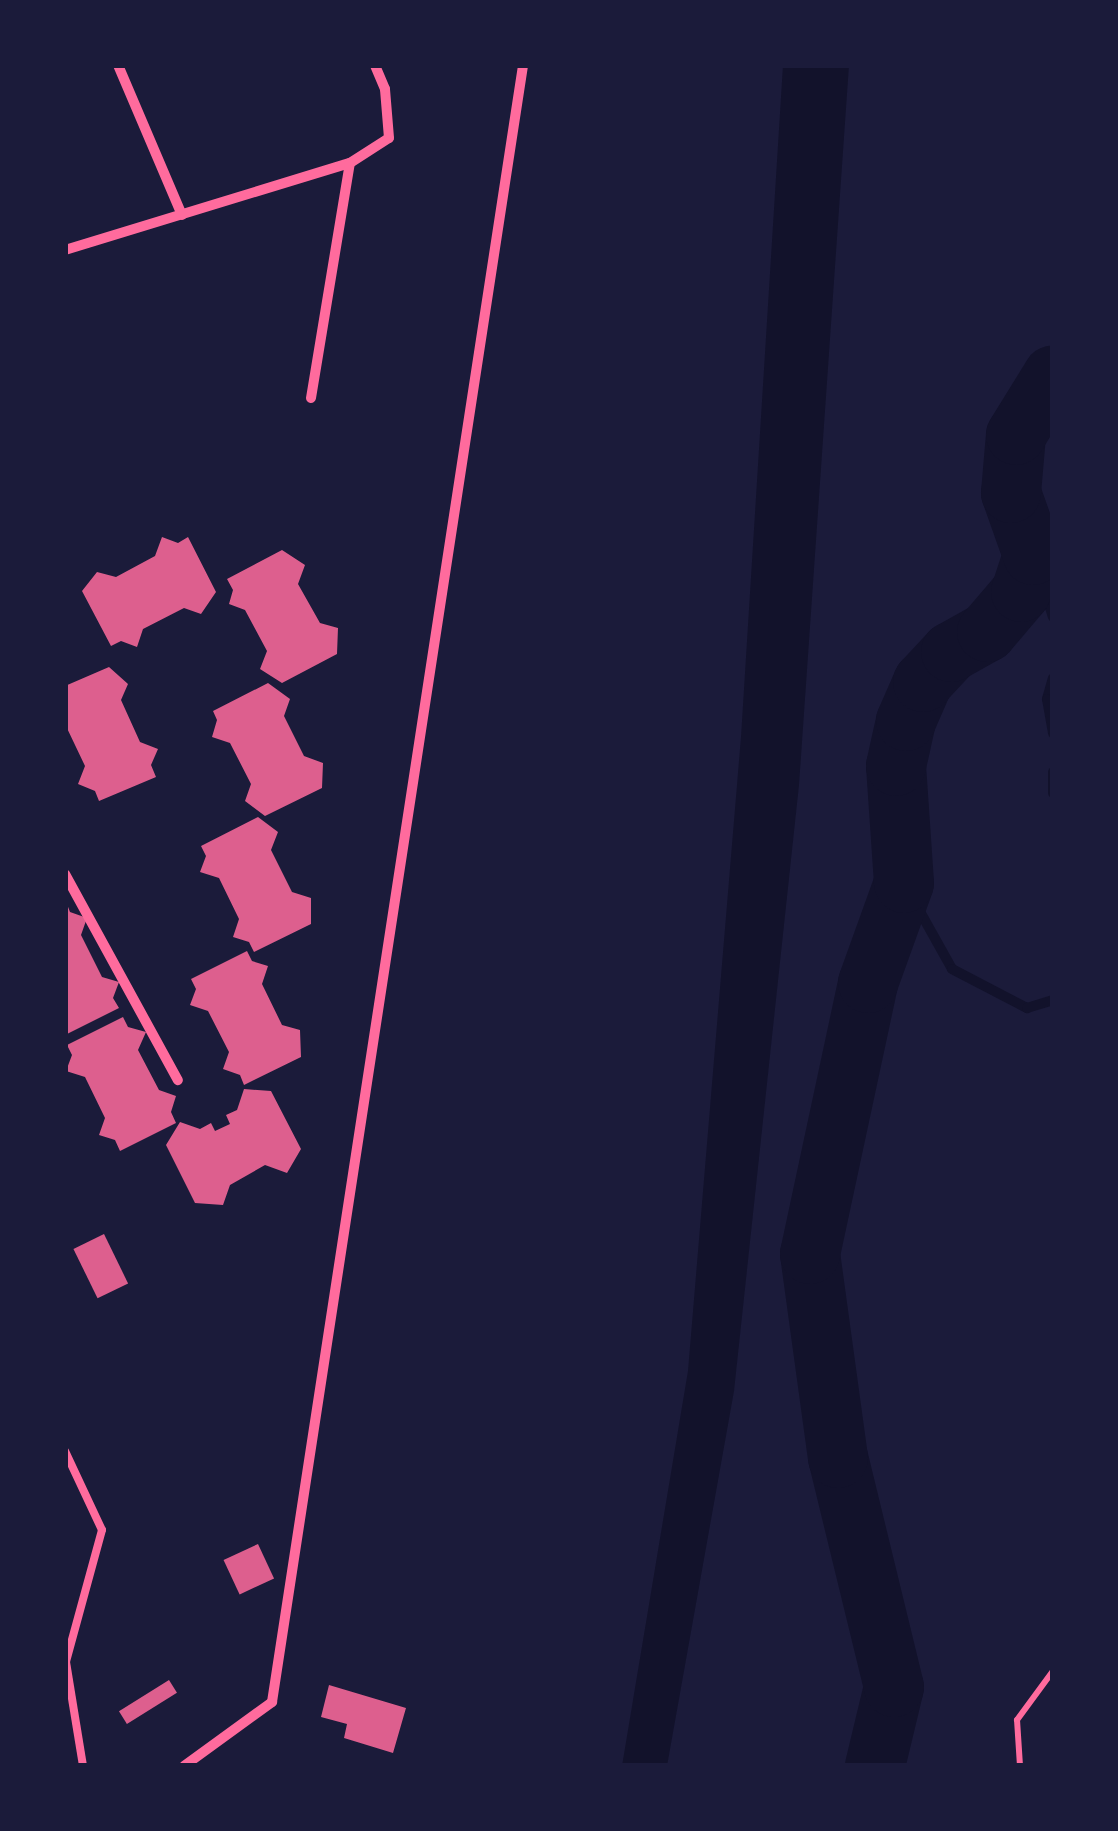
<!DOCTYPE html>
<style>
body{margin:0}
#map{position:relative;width:1118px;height:1831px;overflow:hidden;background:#1b1b3a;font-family:Raleway,sans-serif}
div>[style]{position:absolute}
.water>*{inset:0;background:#12122b}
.stream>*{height:10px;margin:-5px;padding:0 5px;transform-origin:5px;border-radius:5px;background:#12122b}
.river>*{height:60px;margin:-30px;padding:0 30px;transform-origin:30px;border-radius:30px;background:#12122b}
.building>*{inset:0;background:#dd5f8e;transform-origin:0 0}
.path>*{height:6px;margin:-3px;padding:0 3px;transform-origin:3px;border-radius:3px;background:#ff6b9d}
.service>*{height:8px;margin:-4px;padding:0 4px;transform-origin:4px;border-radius:4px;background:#ff6b9d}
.minor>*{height:10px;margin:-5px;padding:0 5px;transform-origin:5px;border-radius:5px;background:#ff6b9d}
span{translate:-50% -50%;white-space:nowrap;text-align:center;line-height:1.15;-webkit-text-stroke:8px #1b1b3a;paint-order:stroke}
.frame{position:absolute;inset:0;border:68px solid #1b1b3a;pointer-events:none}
</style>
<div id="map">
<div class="water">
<i style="clip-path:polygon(783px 65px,849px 65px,799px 785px,734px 1391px,667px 1766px,622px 1766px,688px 1371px,741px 737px)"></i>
</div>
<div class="stream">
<i style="left:1033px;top:555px;width:65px;rotate:72.1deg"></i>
<i style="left:1053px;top:678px;width:22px;rotate:106deg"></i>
<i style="left:1047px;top:699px;width:35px;rotate:80deg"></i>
<i style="left:1053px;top:772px;width:21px;rotate:90deg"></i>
<i style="left:904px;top:883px;width:98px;rotate:60.8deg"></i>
<i style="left:952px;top:969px;width:85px;rotate:27.5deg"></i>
<i style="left:1027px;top:1008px;width:27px;rotate:-17deg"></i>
</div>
<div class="river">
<i style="left:875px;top:1766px;width:81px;rotate:-76.5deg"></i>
<i style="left:894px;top:1687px;width:236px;rotate:-103.7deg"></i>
<i style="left:838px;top:1458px;width:206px;rotate:-97.8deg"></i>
<i style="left:810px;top:1254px;width:277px;rotate:-77.9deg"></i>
<i style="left:868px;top:983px;width:106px;rotate:-70.2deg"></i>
<i style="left:904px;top:883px;width:117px;rotate:-93.9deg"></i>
<i style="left:896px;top:766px;width:46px;rotate:-77.5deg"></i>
<i style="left:906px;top:721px;width:43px;rotate:-66.4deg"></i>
<i style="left:923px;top:682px;width:41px;rotate:-47deg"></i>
<i style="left:951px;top:652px;width:41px;rotate:-29.1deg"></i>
<i style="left:987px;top:632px;width:52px;rotate:-49.6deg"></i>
<i style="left:1021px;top:592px;width:39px;rotate:-72deg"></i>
<i style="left:1033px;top:555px;width:66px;rotate:-109.5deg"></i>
<i style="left:1011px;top:493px;width:58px;rotate:-85.1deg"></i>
<i style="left:1016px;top:435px;width:70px;rotate:-58.3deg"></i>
</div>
<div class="building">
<i style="clip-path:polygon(162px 537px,178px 543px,188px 537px,216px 592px,201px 614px,184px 608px,143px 629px,137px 647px,121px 641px,111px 646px,82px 591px,97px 572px,116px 577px,155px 556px)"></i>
<i style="clip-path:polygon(282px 550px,305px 565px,298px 584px,320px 623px,338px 628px,337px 654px,282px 683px,260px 669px,267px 651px,245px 610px,229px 604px,233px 590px,227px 579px)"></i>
<i style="clip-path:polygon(109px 667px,128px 684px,121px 700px,140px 742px,158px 749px,151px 765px,156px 777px,99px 801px,95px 791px,78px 784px,85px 766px,65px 724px,65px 686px)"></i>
<i style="clip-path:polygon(268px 683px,290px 699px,284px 716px,304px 756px,323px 763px,322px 788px,265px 816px,245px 801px,251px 784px,230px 743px,212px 737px,217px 720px,213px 711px)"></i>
<i style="clip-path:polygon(258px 817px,278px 832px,271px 850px,292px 892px,311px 898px,311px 924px,254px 952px,249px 942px,233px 937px,239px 919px,219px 878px,200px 872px,206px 856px,201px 846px)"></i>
<i style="clip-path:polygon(65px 899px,70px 912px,87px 918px,81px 935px,102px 977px,119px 982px,113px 998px,119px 1008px,65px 1035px)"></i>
<i style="clip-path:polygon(247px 951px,252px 961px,268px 966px,262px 984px,282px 1025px,300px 1030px,301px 1057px,244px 1085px,240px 1075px,223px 1069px,229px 1052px,208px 1011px,190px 1005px,196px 989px,191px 979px)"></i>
<i style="clip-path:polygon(123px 1017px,128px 1027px,146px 1032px,138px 1050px,159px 1090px,176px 1096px,171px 1112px,176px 1123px,120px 1151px,115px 1140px,99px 1135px,105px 1118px,85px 1077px,66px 1071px,72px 1055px,67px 1045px)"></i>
<i style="clip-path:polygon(244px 1089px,271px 1091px,301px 1149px,287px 1173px,265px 1165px,230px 1185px,223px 1205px,195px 1203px,166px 1145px,180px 1122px,200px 1129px,211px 1123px,215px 1131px,230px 1124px,226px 1115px,237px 1110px)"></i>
<i style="left:104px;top:1234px;width:55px;height:34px;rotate:64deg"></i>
<i style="left:258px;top:1544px;width:38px;height:38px;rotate:65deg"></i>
<i style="left:169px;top:1680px;width:15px;height:59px;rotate:58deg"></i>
<i style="clip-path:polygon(329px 1685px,406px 1708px,393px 1753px,344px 1738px,347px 1724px,321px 1717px)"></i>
</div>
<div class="path">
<i style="left:1020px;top:1766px;width:46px;rotate:-93.7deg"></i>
<i style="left:1017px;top:1720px;width:61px;rotate:-53.7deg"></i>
</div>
<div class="service">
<i style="left:65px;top:1451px;width:87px;rotate:64.9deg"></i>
<i style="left:102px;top:1530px;width:137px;rotate:105.3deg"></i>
<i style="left:66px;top:1662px;width:105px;rotate:80.7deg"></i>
</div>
<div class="minor">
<i style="left:118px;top:65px;width:163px;rotate:66.9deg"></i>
<i style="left:65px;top:250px;width:298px;rotate:-17deg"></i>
<i style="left:350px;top:163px;width:46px;rotate:-32.7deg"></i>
<i style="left:389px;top:138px;width:49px;rotate:-94.7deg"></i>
<i style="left:385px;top:89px;width:26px;rotate:-113deg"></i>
<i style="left:311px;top:398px;width:238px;rotate:-80.6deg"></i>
<i style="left:65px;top:874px;width:235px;rotate:61.3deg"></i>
<i style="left:184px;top:1766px;width:109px;rotate:-36deg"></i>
<i style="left:272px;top:1702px;width:1656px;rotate:-81.28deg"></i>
</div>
<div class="frame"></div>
</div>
